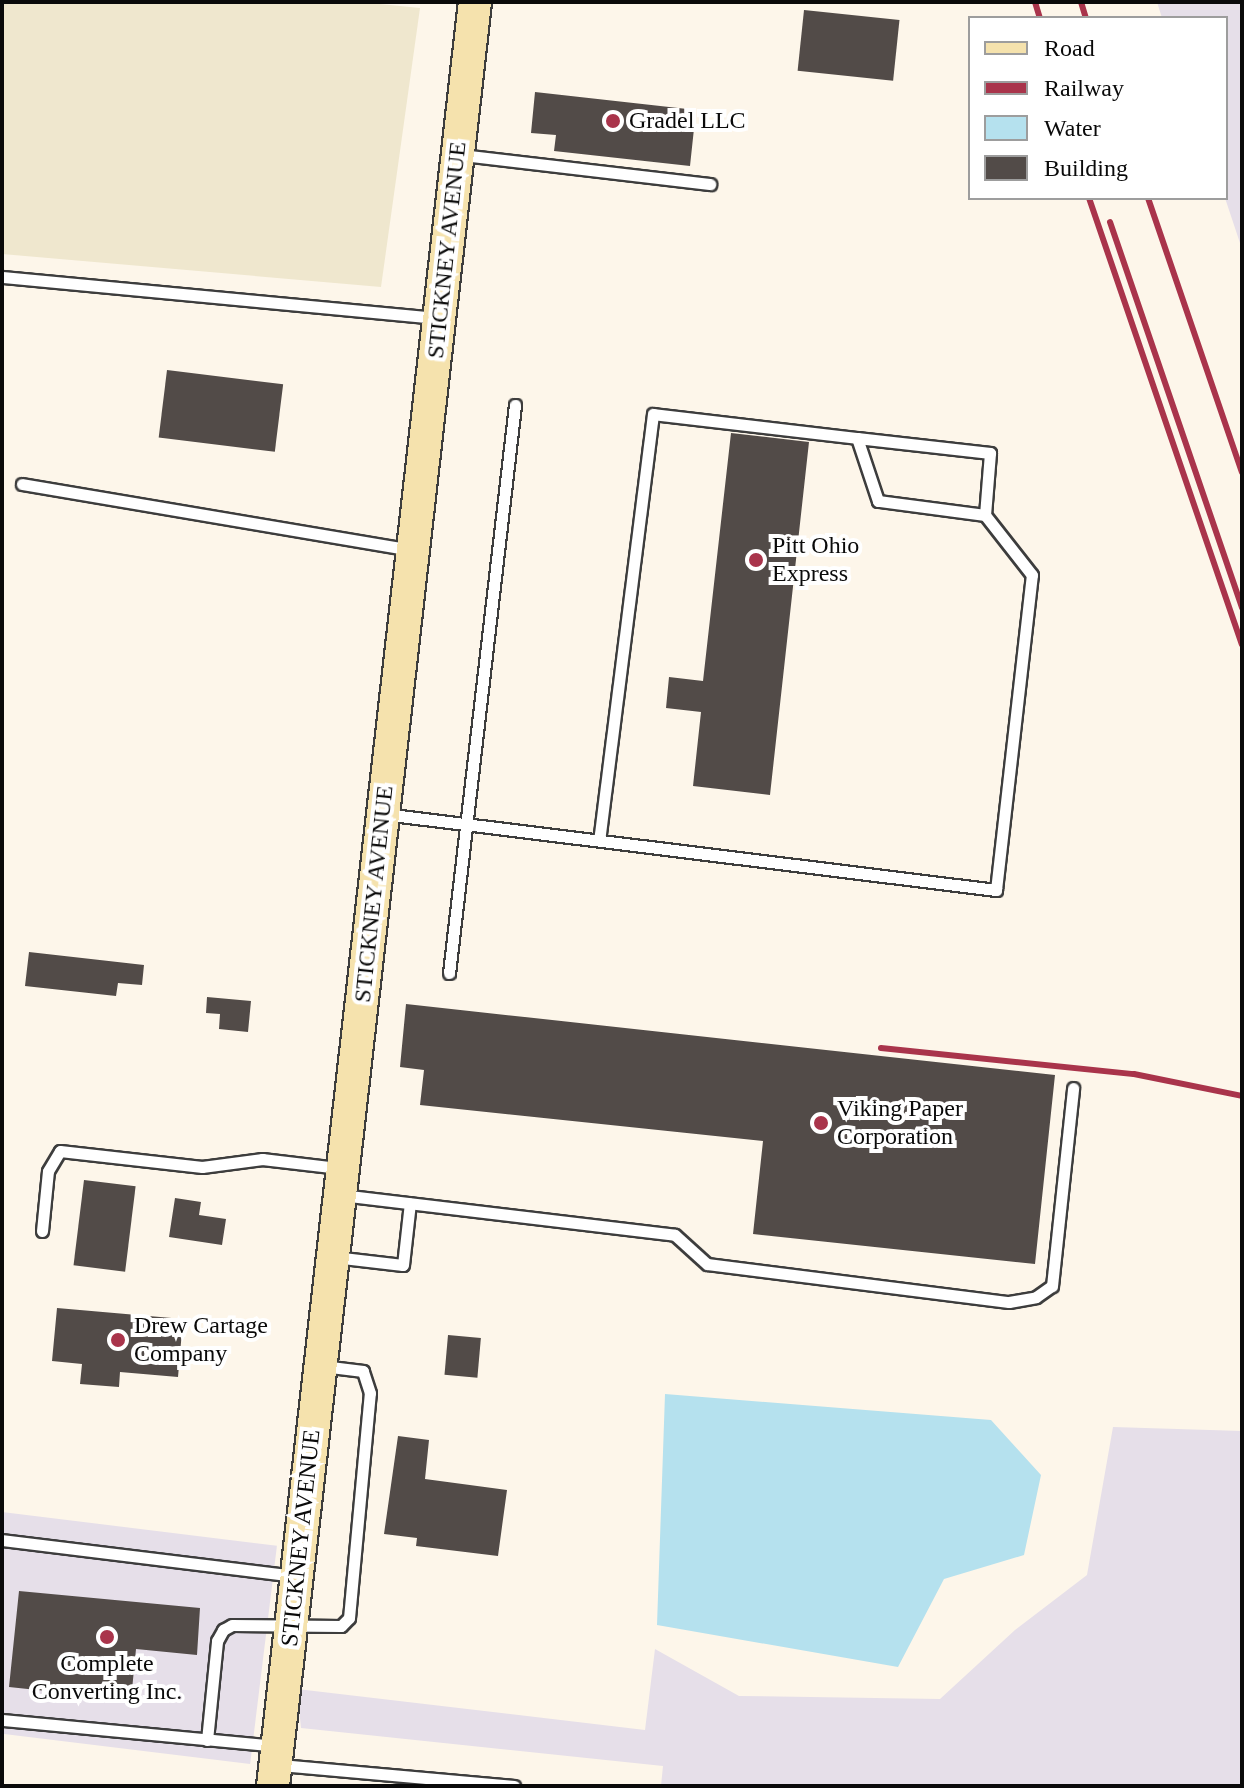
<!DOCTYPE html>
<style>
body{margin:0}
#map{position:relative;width:1244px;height:1788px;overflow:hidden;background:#fdf6ea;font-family:"Times New Roman",serif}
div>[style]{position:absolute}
.industrial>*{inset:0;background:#e6dfe9;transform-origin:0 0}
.farmland>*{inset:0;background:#efe7ce}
.water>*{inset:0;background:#b5e1ee}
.building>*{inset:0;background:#524b48;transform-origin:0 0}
.roads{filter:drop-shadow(2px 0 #3d3d3d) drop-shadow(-2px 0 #3d3d3d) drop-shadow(0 2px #3d3d3d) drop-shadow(0 -2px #3d3d3d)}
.lane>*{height:11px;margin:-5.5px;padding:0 5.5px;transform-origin:5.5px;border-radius:5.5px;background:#fff}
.secondary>*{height:32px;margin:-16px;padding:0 16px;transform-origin:16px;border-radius:16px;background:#f5e2ad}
.rail>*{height:6px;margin:-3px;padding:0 3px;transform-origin:3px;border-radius:3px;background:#a9344b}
.dots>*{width:22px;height:22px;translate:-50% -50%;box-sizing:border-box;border:4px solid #fff;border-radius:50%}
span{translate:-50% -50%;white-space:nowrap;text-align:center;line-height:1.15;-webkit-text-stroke:8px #fff;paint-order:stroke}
.poi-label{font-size:24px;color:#0a0a0a}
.left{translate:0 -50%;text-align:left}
.street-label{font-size:24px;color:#0a0a0a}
.frame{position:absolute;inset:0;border:4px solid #0a0a0a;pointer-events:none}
.legend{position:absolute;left:968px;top:16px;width:260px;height:184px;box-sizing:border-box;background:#fff;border:2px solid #9d9d9d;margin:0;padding:10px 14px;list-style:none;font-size:24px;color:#0a0a0a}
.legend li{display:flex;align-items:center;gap:16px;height:40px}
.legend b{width:40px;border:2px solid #9d9d9d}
</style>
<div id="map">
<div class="industrial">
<i style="clip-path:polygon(1157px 2px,1242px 2px,1242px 249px,1225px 198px,1226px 18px,1162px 18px)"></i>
<i style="clip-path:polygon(1113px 1427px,1242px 1431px,1242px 1786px,661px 1786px,663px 1766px,301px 1728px,297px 1689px,645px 1730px,655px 1649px,739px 1696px,940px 1699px,1015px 1630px,1087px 1575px)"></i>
<i style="left:2px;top:1512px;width:277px;height:220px;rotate:7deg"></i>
</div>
<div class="farmland">
<i style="clip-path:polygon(2px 2px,360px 2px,420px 8px,381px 287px,2px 254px)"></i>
</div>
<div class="water">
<i style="clip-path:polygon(665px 1394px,991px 1420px,1041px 1475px,1024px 1555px,944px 1579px,898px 1667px,657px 1625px)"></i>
</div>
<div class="building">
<i style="left:804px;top:10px;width:96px;height:61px;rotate:6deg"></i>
<i style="clip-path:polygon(535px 92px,696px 110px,690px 166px,554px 151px,556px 135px,531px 133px)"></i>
<i style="left:167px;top:370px;width:117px;height:68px;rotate:7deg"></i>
<i style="clip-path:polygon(731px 433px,809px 442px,770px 795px,693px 786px,701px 712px,666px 708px,669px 677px,703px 681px)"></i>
<i style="clip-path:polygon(29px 952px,144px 965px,142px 985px,118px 983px,116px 996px,25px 986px)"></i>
<i style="clip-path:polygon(207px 997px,251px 1001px,248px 1032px,219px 1029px,220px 1014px,206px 1013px)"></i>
<i style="clip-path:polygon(406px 1004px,1055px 1075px,1035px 1264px,753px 1234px,763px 1141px,420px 1105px,424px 1070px,400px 1067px)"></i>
<i style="left:84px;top:1180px;width:52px;height:86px;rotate:7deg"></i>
<i style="clip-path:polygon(175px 1198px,201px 1202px,199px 1215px,226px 1219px,222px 1245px,169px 1237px)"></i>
<i style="clip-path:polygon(57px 1308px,183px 1319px,178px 1377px,120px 1372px,119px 1387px,80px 1384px,82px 1364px,52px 1361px)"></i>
<i style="left:448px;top:1335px;width:33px;height:40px;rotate:5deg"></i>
<i style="clip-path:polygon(398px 1436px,429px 1440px,425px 1479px,507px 1490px,498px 1556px,416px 1546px,417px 1538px,384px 1534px)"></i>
<i style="clip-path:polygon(19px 1591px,200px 1608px,197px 1655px,136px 1649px,131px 1700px,9px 1687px)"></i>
</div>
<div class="roads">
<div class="lane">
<i style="left:462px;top:155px;width:250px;rotate:6.7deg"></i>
<i style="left:2px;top:277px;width:439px;rotate:5.4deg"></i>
<i style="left:857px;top:438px;width:134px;rotate:6.4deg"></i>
<i style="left:990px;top:453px;width:62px;rotate:94.6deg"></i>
<i style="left:22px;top:484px;width:396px;rotate:9.6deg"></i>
<i style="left:384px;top:814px;width:617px;rotate:7.08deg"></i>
<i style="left:996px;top:890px;width:317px;rotate:-83.5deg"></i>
<i style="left:1032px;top:575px;width:76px;rotate:-128.1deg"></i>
<i style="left:985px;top:515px;width:108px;rotate:-172.5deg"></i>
<i style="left:878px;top:501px;width:66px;rotate:-108.4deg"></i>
<i style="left:857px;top:438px;width:205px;rotate:-173.3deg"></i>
<i style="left:653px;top:414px;width:429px;rotate:97.2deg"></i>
<i style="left:449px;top:973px;width:572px;rotate:-83.37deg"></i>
<i style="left:341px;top:1195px;width:336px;rotate:6.8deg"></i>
<i style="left:675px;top:1235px;width:43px;rotate:42.2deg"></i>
<i style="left:707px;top:1264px;width:304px;rotate:7.2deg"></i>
<i style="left:1009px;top:1302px;width:27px;rotate:-10deg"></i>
<i style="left:1036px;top:1297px;width:19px;rotate:-35deg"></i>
<i style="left:1052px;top:1286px;width:199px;rotate:-83.9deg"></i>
<i style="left:42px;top:1231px;width:60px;rotate:-84.3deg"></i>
<i style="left:48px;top:1171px;width:23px;rotate:-59deg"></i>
<i style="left:60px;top:1151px;width:143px;rotate:6.4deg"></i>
<i style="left:202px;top:1167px;width:61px;rotate:-7.6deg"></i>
<i style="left:262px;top:1159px;width:78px;rotate:6.7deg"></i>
<i style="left:334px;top:1257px;width:69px;rotate:6.6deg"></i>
<i style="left:403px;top:1265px;width:62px;rotate:-83.6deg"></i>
<i style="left:2px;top:1540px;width:296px;rotate:7deg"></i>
<i style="left:2px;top:1720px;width:275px;rotate:5.4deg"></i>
<i style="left:207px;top:1740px;width:100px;rotate:-84.2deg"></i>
<i style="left:217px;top:1641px;width:13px;rotate:-61deg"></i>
<i style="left:223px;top:1630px;width:10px;rotate:-29deg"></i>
<i style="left:232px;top:1625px;width:109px;rotate:0.5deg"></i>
<i style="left:341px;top:1626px;width:11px;rotate:-45deg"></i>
<i style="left:349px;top:1618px;width:226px;rotate:-84.7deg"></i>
<i style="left:370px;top:1393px;width:23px;rotate:-108deg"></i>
<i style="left:363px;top:1371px;width:41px;rotate:-173deg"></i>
<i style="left:280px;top:1765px;width:235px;rotate:5.1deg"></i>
</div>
<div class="secondary">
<i style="left:273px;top:1786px;width:1795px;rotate:-83.54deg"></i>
</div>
</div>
<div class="rail">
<i style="left:1035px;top:2px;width:17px;rotate:73deg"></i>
<i style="left:1081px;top:2px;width:17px;rotate:73deg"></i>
<i style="left:1089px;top:198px;width:472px;rotate:71.1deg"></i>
<i style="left:1148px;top:198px;width:290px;rotate:71.1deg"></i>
<i style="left:1110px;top:222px;width:408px;rotate:71.1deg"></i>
<i style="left:881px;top:1048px;width:254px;rotate:5.9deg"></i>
<i style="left:1134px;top:1074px;width:110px;rotate:11.5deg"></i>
</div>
<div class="dots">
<i style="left:613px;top:121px;background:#a9344b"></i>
<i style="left:756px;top:560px;background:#a9344b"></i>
<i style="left:821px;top:1123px;background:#a9344b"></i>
<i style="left:118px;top:1340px;background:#a9344b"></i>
<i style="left:107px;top:1637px;background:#a9344b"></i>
</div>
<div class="poi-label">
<span class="left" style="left:629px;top:121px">Gradel LLC</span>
<span class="left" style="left:772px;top:560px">Pitt Ohio<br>Express</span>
<span class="left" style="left:837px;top:1123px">Viking Paper<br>Corporation</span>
<span class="left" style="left:134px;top:1340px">Drew Cartage<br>Company</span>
<span style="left:107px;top:1678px">Complete<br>Converting Inc.</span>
</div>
<div class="street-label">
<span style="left:447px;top:250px;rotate:-84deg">STICKNEY AVENUE</span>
<span style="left:374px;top:894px;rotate:-84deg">STICKNEY AVENUE</span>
<span style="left:301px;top:1538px;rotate:-84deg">STICKNEY AVENUE</span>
</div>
<div class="frame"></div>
<ul class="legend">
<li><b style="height:10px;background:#f5e2ad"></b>Road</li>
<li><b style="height:10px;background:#a9344b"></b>Railway</li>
<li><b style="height:22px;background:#b5e1ee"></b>Water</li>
<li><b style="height:22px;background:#524b48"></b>Building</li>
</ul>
</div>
